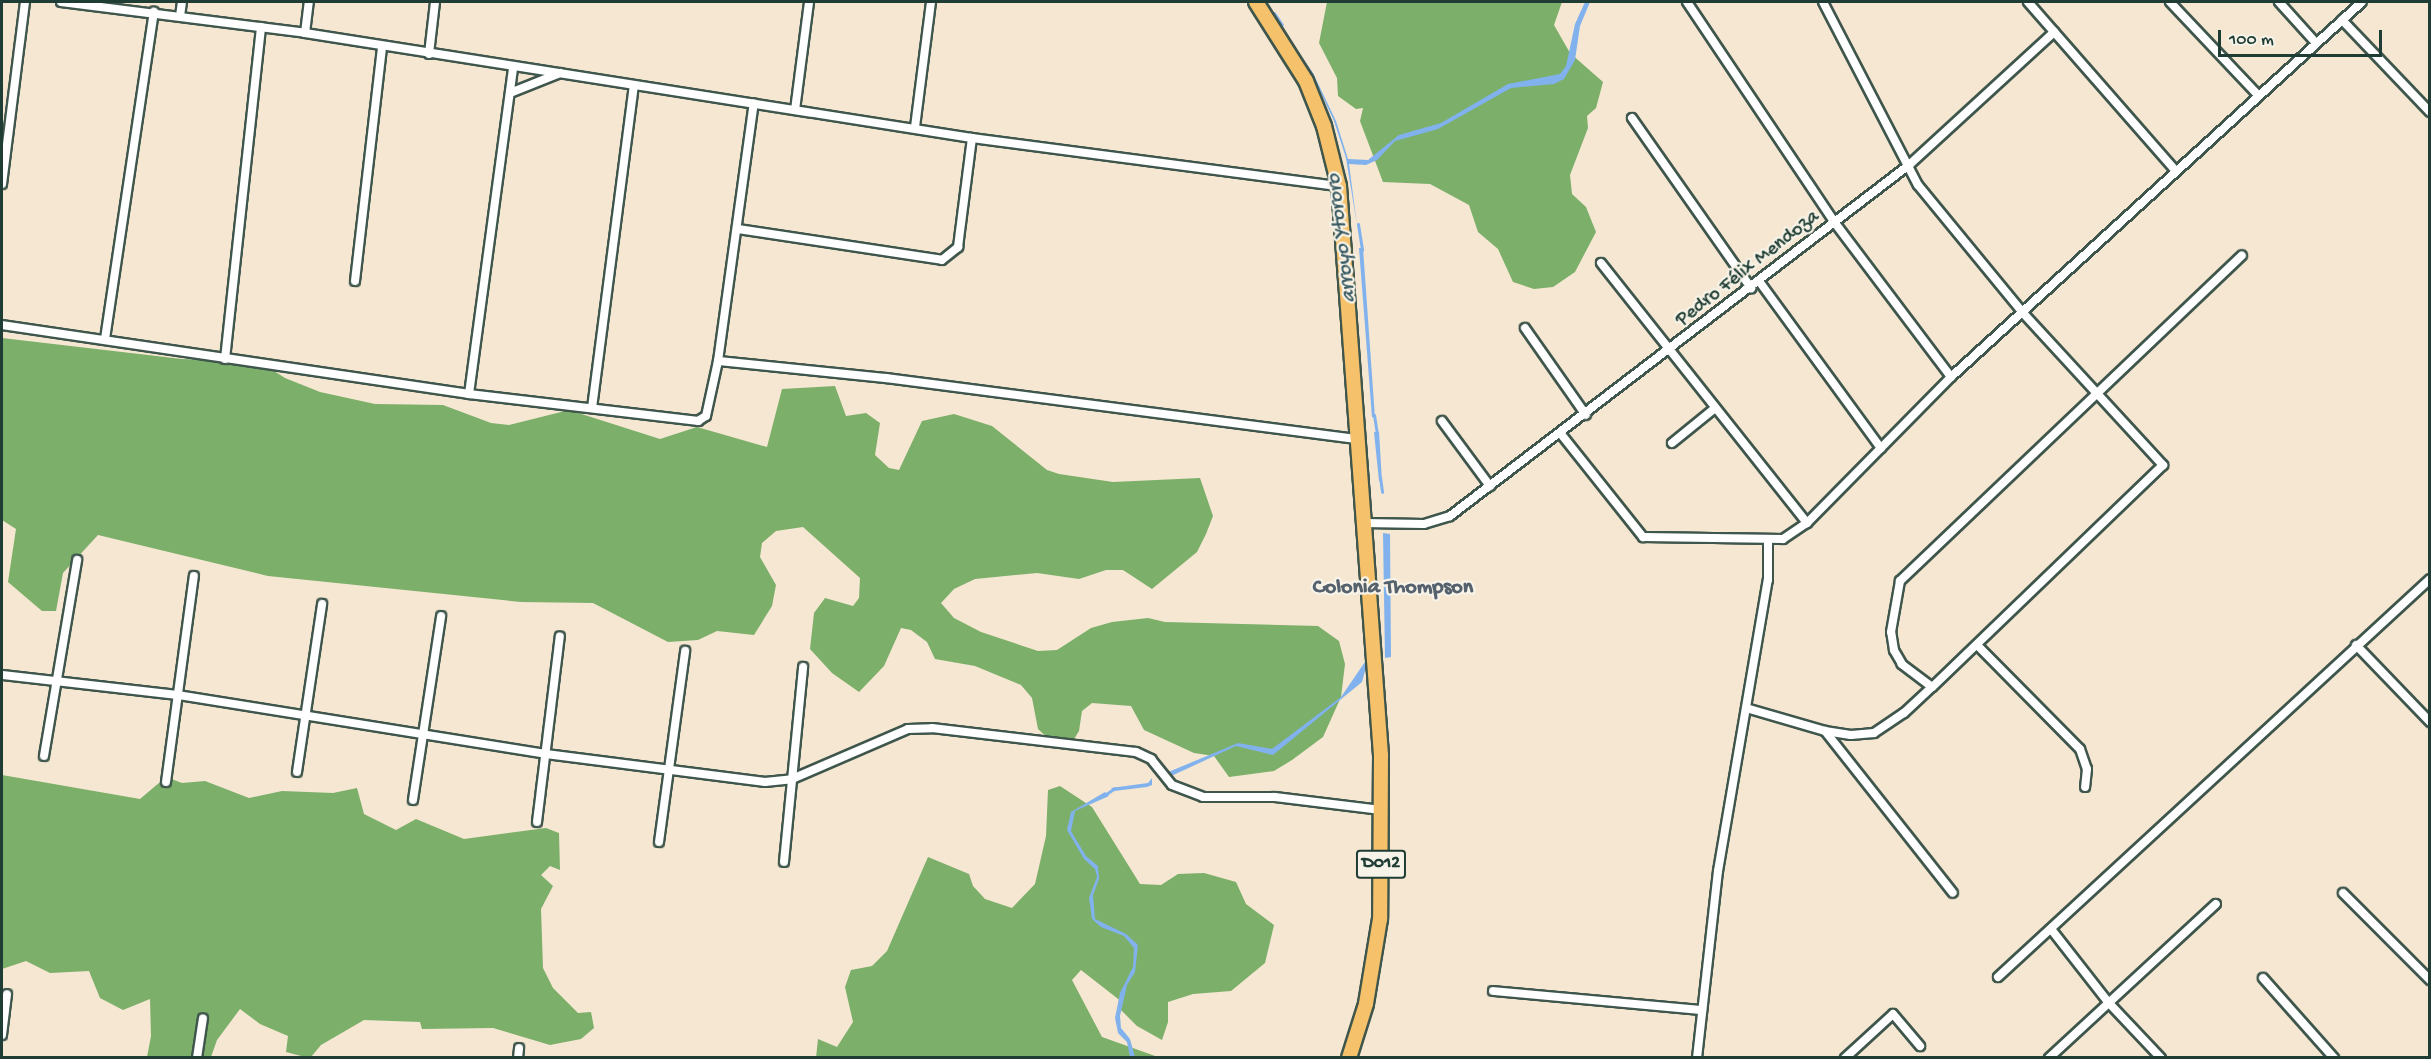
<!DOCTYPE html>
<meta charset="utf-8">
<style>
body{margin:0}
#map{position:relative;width:2431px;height:1059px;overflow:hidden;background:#f5e7d2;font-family:"Gochi Hand",sans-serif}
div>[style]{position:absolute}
.forest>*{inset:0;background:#7caf6a}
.water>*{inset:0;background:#81b2ed}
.stream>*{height:3px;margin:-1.5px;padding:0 1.5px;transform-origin:1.5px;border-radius:1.5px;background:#81b2ed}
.roads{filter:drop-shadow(2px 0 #3f564c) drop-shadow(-2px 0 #3f564c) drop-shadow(0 2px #3f564c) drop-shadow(0 -2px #3f564c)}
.street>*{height:8px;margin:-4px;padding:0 4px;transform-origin:4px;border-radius:4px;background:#fff}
.primary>*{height:14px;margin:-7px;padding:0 7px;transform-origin:7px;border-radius:7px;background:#f5c16b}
span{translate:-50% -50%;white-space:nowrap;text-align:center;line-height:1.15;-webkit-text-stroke:4.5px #f7f3e8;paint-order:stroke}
.shield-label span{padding:2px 4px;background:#f7f3e8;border:2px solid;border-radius:4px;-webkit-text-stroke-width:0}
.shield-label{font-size:18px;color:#1f3d34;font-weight:700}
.street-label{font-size:20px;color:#1f3d34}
.water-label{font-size:21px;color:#385a62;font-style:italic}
.quarter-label{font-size:22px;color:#55626d;font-weight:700}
.frame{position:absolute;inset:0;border:3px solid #1f3d34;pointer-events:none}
.scale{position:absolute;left:2218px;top:30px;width:164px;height:27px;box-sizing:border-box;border:3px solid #1f3d34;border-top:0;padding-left:8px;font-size:18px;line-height:21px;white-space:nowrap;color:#1f3d34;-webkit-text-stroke:4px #f7f3e8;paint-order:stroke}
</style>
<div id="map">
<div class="forest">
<i style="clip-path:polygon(1327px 2px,1562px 2px,1554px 25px,1570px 53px,1603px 82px,1596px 108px,1587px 116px,1588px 128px,1570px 175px,1572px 194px,1586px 207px,1596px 232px,1575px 272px,1553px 287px,1534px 289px,1513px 282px,1498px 249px,1478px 232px,1469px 205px,1430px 184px,1383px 182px,1360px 121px,1363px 108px,1356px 109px,1338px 96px,1337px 78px,1319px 43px)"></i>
<i style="clip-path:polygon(2px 338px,182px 359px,260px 362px,285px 378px,320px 392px,375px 404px,443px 405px,491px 423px,509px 425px,569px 410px,660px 439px,697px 427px,767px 447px,782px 389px,835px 386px,846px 416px,866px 413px,880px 423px,875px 455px,889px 468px,899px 470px,922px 421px,954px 414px,992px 426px,1047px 470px,1059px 474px,1113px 482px,1200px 478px,1213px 516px,1206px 534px,1197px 552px,1152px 589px,1123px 570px,1106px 570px,1079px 579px,1037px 573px,975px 579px,954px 589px,941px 603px,954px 618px,981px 632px,1038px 651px,1057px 650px,1091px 628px,1112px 622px,1148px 618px,1165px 622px,1318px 626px,1339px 641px,1345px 664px,1341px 697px,1323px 737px,1292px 760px,1274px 771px,1229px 777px,1214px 756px,1194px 753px,1144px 730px,1131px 706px,1092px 703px,1082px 711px,1079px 731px,1068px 749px,1051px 741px,1038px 729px,1032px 698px,1021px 685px,975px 666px,935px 659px,927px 642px,911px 630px,901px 628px,884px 666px,859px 692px,832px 673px,810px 649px,814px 613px,825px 598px,853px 606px,859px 598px,860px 578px,803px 527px,776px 531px,762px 543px,760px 557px,776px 585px,772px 606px,754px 635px,717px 631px,698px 640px,668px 642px,593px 603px,521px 602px,268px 576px,98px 535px,63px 573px,56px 611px,42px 611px,8px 582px,16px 529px,2px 520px)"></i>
<i style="clip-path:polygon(2px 775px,140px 799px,166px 777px,182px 783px,205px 781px,249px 798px,282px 791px,333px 793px,357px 788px,364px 814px,396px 830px,416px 819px,464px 839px,546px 828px,559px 833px,560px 870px,550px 866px,541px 875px,553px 886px,541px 909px,543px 968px,553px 988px,578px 1013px,591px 1012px,594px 1028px,581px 1039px,550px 1045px,493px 1028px,422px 1029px,420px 1022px,364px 1020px,321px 1045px,311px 1057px,305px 1057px,286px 1052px,288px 1036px,260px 1024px,240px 1009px,217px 1040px,211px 1057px,147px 1057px,151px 1036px,150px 999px,123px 1010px,100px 998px,89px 971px,50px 973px,26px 961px,2px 969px)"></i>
<i style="clip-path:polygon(1060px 786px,1092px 807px,1140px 884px,1161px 885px,1178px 874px,1204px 873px,1236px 882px,1246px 904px,1274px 925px,1265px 963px,1231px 991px,1193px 994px,1168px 1002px,1168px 1022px,1162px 1040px,1137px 1026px,1119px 1008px,1122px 1002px,1081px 970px,1072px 980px,1102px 1037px,1158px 1057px,816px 1058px,818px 1039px,837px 1047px,853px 1022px,845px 987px,851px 970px,872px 966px,887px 951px,928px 857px,969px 874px,973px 886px,985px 899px,1012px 908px,1035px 884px,1046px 836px,1048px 790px)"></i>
</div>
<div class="water">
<i style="clip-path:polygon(1585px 2px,1590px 2px,1580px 26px,1575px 60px,1564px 79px,1554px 84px,1511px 88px,1438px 129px,1395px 141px,1377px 160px,1366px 165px,1349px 164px,1357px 225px,1346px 158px,1334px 121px,1312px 74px,1279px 23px,1313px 73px,1336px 121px,1348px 159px,1368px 160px,1399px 135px,1441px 123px,1508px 84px,1560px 74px,1566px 66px,1575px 24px)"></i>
<i style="clip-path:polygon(1359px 248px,1363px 248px,1375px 418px,1372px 417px)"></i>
<i style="clip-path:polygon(1374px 432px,1379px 432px,1382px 481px,1379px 481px)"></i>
<i style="clip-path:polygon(1383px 533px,1390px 534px,1391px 657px,1385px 658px)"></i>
<i style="clip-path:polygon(1369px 656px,1362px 682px,1273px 755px,1236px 746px,1169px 777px,1166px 773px,1238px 743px,1272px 749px,1341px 697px)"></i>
<i style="clip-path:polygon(1152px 778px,1152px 785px,1147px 787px,1114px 791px,1111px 788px,1148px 783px)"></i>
<i style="clip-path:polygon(1105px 792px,1109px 796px,1075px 811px,1071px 831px,1086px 856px,1098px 866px,1099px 879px,1093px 895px,1095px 919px,1126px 934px,1138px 945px,1135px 972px,1127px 985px,1120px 1016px,1121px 1028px,1130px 1039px,1135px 1057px,1130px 1057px,1127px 1042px,1118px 1033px,1115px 1018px,1120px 993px,1133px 967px,1134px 948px,1124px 936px,1101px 927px,1092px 919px,1089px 898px,1097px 877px,1095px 869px,1084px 859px,1067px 830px,1071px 812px)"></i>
</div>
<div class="stream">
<i style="left:1274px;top:13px;width:14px;rotate:56deg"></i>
<i style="left:1358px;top:224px;width:26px;rotate:81deg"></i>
<i style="left:1374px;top:415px;width:20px;rotate:81deg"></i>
<i style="left:1380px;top:477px;width:15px;rotate:82deg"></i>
<i style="left:1103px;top:796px;width:14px;rotate:-34deg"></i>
</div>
<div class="roads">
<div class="street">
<i style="left:61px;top:2px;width:246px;rotate:7.2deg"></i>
<i style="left:305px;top:33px;width:675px;rotate:8.95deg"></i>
<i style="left:972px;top:138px;width:370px;rotate:7.5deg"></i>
<i style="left:1687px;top:2px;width:266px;rotate:56.2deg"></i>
<i style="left:1835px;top:223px;width:193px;rotate:53deg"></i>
<i style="left:1823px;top:2px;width:206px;rotate:62.6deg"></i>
<i style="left:1918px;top:185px;width:166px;rotate:50.6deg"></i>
<i style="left:2023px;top:313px;width:207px;rotate:47.4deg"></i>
<i style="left:2163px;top:465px;width:320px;rotate:136.1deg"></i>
<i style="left:2028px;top:2px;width:223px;rotate:48.8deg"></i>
<i style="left:2170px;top:2px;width:127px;rotate:46.6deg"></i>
<i style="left:2279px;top:2px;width:55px;rotate:47.9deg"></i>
<i style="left:180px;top:16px;width:14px;rotate:-82deg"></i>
<i style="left:2342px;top:20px;width:127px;rotate:46.3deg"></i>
<i style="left:305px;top:33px;width:31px;rotate:-83deg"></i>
<i style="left:429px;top:54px;width:52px;rotate:-83.4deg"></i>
<i style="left:510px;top:93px;width:54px;rotate:-21.8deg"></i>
<i style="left:795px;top:110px;width:109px;rotate:-82.6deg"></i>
<i style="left:1632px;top:118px;width:208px;rotate:55deg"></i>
<i style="left:915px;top:127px;width:126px;rotate:-82.7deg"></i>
<i style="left:2px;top:184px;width:183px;rotate:-82.8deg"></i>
<i style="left:738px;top:229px;width:206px;rotate:8.6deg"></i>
<i style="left:942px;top:260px;width:21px;rotate:-39deg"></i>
<i style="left:958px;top:247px;width:110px;rotate:-82.7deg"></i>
<i style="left:1601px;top:263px;width:332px;rotate:51.6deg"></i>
<i style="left:355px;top:281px;width:236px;rotate:-83.4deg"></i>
<i style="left:1759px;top:281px;width:207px;rotate:53.9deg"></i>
<i style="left:2px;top:325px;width:472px;rotate:8.4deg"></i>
<i style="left:469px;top:394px;width:231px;rotate:6.7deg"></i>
<i style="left:698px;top:421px;width:9px;rotate:-32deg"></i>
<i style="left:706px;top:416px;width:56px;rotate:-77.7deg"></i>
<i style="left:718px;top:361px;width:260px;rotate:-82.1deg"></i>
<i style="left:1525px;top:328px;width:106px;rotate:55deg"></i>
<i style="left:105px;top:339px;width:331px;rotate:-81.5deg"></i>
<i style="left:225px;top:359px;width:334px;rotate:-83.8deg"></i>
<i style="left:718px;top:361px;width:169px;rotate:5.8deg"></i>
<i style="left:886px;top:378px;width:476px;rotate:7.4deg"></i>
<i style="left:469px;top:394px;width:330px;rotate:-82.3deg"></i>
<i style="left:592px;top:408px;width:325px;rotate:-82.6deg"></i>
<i style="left:1442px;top:421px;width:81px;rotate:53.6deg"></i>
<i style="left:1561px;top:434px;width:132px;rotate:51.5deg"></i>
<i style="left:1643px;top:537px;width:140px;rotate:0.8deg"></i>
<i style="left:1783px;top:539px;width:29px;rotate:-34deg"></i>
<i style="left:1807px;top:523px;width:205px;rotate:-45.4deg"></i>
<i style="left:1951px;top:377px;width:556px;rotate:-42.38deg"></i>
<i style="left:1672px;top:443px;width:55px;rotate:-39.1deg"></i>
<i style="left:1364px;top:523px;width:60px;rotate:1deg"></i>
<i style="left:1424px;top:524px;width:27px;rotate:-17deg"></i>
<i style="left:1450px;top:516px;width:578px;rotate:-37.41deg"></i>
<i style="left:1909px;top:165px;width:197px;rotate:-42.5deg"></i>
<i style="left:2356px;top:645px;width:107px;rotate:46.1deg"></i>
<i style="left:1978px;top:646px;width:145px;rotate:45.3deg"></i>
<i style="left:2080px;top:749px;width:21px;rotate:71deg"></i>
<i style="left:2087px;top:769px;width:18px;rotate:96deg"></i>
<i style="left:2px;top:675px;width:177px;rotate:6.5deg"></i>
<i style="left:178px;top:695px;width:373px;rotate:9.1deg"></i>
<i style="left:546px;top:754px;width:221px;rotate:7.3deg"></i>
<i style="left:765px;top:782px;width:27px;rotate:-6deg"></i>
<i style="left:792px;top:779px;width:126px;rotate:-23.3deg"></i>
<i style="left:908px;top:729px;width:24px;rotate:-2deg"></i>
<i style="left:932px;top:728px;width:205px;rotate:6.7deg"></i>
<i style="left:1136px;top:752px;width:17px;rotate:25deg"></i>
<i style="left:1151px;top:759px;width:33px;rotate:51deg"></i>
<i style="left:1172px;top:785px;width:33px;rotate:21deg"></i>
<i style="left:1203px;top:797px;width:72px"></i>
<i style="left:1275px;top:797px;width:107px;rotate:7deg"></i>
<i style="left:1746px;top:708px;width:82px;rotate:16.2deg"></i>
<i style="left:1825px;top:731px;width:26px;rotate:9deg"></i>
<i style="left:1851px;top:735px;width:23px;rotate:-5deg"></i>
<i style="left:1874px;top:733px;width:36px;rotate:-34deg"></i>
<i style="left:1904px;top:713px;width:38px;rotate:-43deg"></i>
<i style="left:1932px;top:687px;width:38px;rotate:-143deg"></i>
<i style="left:1902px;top:664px;width:16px;rotate:-120deg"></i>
<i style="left:1894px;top:650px;width:18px;rotate:-99deg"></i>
<i style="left:1891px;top:632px;width:52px;rotate:-80deg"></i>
<i style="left:1900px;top:581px;width:472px;rotate:-43.6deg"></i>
<i style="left:1825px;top:731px;width:206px;rotate:51.7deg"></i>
<i style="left:44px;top:756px;width:199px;rotate:-80.4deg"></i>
<i style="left:297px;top:772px;width:170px;rotate:-81.5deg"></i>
<i style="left:166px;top:782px;width:208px;rotate:-82.3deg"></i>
<i style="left:413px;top:800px;width:186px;rotate:-81.3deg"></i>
<i style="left:537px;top:822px;width:187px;rotate:-83deg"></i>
<i style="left:659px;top:842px;width:193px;rotate:-82.2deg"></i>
<i style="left:784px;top:862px;width:196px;rotate:-84.4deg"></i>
<i style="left:2343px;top:893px;width:123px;rotate:45deg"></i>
<i style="left:2051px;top:929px;width:93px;rotate:52deg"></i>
<i style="left:2108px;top:1002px;width:77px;rotate:46.6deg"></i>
<i style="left:1998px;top:977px;width:587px;rotate:-42.65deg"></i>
<i style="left:2263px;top:978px;width:107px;rotate:48.4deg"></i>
<i style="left:1493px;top:991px;width:210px;rotate:5.2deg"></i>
<i style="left:2px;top:1035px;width:41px;rotate:-83deg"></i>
<i style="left:197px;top:1058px;width:40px;rotate:-81.5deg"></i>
<i style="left:518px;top:1058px;width:10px;rotate:-84deg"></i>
<i style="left:1697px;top:1058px;width:188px;rotate:-83.6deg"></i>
<i style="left:1718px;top:871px;width:295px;rotate:-80.3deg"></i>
<i style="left:1768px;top:580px;width:41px;rotate:-90deg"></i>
<i style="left:1845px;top:1058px;width:65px;rotate:-42.5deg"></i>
<i style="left:1893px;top:1014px;width:42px;rotate:49.8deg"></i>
<i style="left:2049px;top:1058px;width:227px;rotate:-42.7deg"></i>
</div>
<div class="primary">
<i style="left:1256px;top:2px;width:93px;rotate:57.7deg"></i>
<i style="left:1306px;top:81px;width:48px;rotate:68.2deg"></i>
<i style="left:1324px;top:126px;width:62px;rotate:76deg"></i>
<i style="left:1339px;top:186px;width:571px;rotate:85.78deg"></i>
<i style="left:1381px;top:755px;width:164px;rotate:90.3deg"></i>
<i style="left:1380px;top:919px;width:86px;rotate:99.4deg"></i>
<i style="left:1366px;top:1004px;width:57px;rotate:107.5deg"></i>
</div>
</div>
<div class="shield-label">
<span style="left:1381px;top:864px">D012</span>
</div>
<div class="street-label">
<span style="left:1748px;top:269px;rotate:-38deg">Pedro Félix Mendoza</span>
</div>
<div class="water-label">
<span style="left:1343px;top:238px;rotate:-97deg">arroyo Ytororo</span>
</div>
<div class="quarter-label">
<span style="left:1393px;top:589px">Colonia Thompson</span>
</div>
<div class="frame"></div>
<div class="scale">100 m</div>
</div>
